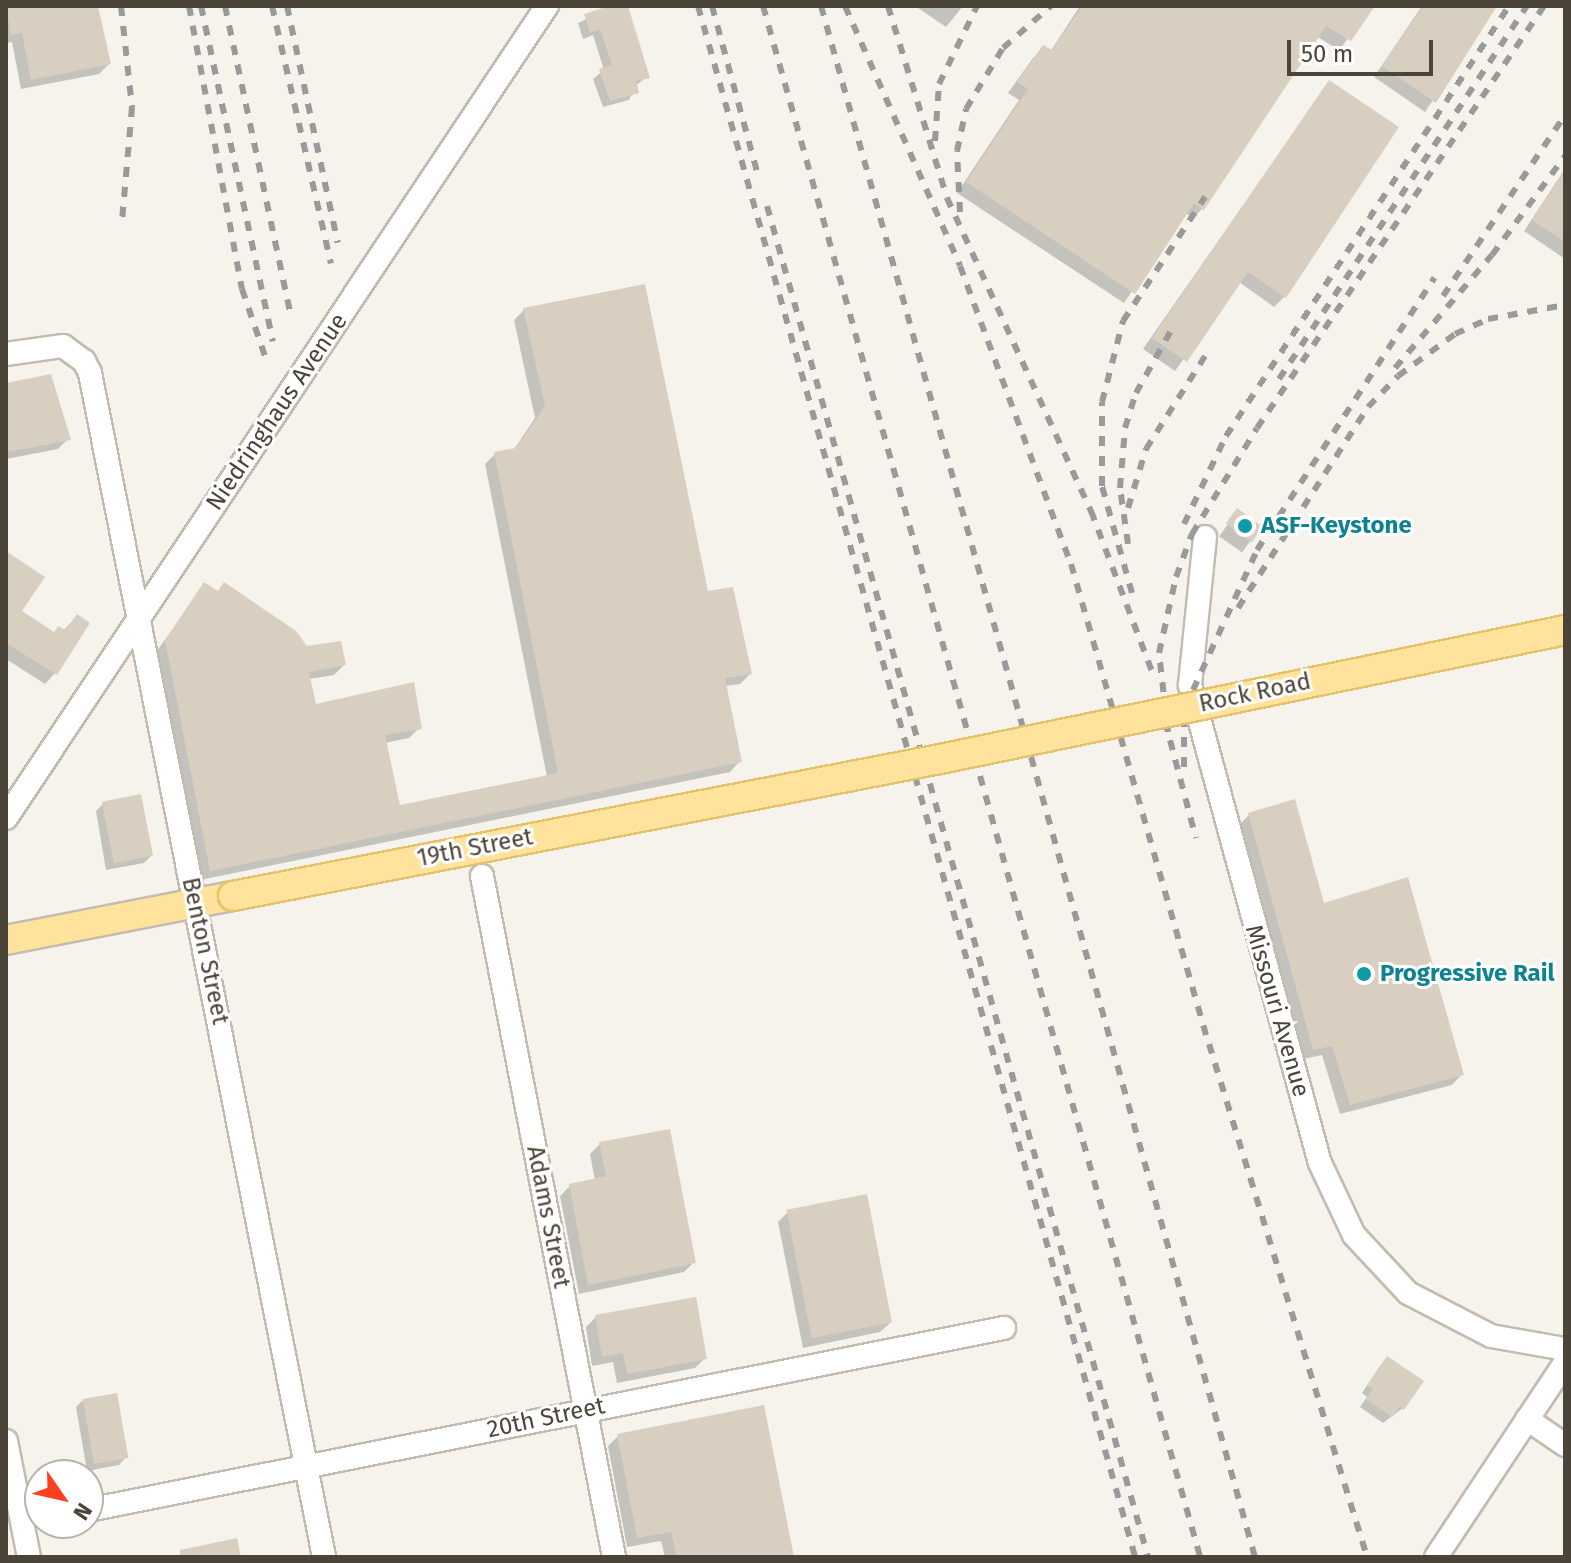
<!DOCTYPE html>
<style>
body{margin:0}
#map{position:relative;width:1571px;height:1563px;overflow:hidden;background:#f6f3ec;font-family:"Fira Sans",sans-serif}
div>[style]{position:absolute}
.shadow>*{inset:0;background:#0003;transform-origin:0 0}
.building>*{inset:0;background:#d8cfc1;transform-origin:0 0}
.roads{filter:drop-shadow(2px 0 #c2bbae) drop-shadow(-2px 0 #c2bbae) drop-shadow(0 2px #c2bbae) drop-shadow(0 -2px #c2bbae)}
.minor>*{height:22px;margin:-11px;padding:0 11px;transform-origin:11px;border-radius:11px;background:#fff}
.major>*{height:28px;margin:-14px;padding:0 14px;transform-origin:14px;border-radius:14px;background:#ffe39c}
.rail>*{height:6px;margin-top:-3px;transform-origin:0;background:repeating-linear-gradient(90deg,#9a9a9a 0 10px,transparent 0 20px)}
.bridges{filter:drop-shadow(2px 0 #e6c16a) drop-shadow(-2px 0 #e6c16a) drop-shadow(0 2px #e6c16a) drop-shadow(0 -2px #e6c16a)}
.major-bridge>*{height:28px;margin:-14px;padding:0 14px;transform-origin:14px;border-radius:14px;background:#ffe39c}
.dots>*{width:22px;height:22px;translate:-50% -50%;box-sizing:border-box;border:4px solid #fff;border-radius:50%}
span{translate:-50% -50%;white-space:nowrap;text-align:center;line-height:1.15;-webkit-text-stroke:6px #fff;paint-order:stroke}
.street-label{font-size:24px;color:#4b4439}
.culture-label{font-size:24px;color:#0d838f;font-weight:700}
.left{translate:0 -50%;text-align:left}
.frame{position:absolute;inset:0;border:8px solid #4b4439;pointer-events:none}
.north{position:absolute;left:24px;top:1459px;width:80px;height:80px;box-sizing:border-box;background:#fff;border:2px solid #b7b4b0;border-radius:50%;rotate:124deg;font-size:22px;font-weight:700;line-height:32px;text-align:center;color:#4b4439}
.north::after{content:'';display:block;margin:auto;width:28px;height:36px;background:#fc3f1d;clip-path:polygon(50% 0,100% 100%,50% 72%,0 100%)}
.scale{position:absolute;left:1287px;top:40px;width:146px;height:36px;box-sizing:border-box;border:4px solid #4b4439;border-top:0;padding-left:10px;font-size:24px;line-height:28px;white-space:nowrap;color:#4b4439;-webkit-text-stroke:6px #fff;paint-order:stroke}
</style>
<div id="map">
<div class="shadow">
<i style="clip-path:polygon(6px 6px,96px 6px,109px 64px,99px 74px,21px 89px,12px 42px,6px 43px)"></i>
<i style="clip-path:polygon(615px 6px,626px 6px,647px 77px,635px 86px,629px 100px,603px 107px,593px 79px,604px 70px,593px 35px,583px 39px,578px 23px)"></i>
<i style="clip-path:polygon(915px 6px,963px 6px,946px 27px)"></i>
<i style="clip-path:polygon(1080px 6px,1373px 6px,1339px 50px,1316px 36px,1203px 208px,1193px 218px,1185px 213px,1124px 303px,957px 193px,1019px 100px,1008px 93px,1033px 58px,1043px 48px,1050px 52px)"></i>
<i style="clip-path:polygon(1422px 6px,1495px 6px,1425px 112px,1374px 77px)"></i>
<i style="clip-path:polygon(1329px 82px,1397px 127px,1284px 297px,1274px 307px,1239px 282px,1175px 371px,1143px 349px)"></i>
<i style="clip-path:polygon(1565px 169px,1565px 259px,1524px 231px)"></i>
<i style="clip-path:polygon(524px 310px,706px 593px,750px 674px,740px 684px,725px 686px,740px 761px,730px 772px,200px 880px,156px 652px,205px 585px,306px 649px,344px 665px,334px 675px,309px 679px,315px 706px,419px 728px,409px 738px,385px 743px,398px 808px,547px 777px,485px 464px,495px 454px,513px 451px,535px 418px,514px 320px)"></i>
<i style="clip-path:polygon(6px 385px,68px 439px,58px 449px,6px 459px)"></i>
<i style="left:1237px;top:511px;width:28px;height:31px;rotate:35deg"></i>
<i style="clip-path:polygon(6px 563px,20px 612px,53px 634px,63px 631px,77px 616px,55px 673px,45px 684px,6px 659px)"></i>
<i style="clip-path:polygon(103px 804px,151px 856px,144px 863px,106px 870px,96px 811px)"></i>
<i style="clip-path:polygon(1249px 815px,1462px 1074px,1452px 1085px,1340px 1114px,1322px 1055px,1303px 1059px,1239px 825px)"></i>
<i style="clip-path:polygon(600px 1144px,694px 1262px,684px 1272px,579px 1294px,560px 1196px,570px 1186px,595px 1181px,590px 1154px)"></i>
<i style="clip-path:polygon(788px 1212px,891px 1322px,880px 1332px,803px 1348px,778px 1222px)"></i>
<i style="clip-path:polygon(596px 1317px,705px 1358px,695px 1368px,617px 1383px,613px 1362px,592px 1366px,586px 1327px)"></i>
<i style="clip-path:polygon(1380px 1366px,1403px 1408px,1383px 1423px,1360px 1407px,1367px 1397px,1362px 1393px)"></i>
<i style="clip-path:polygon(83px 1400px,126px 1457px,119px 1465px,87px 1471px,76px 1407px)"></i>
<i style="clip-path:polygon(618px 1436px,792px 1557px,665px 1557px,661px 1541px,627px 1547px,608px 1446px)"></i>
</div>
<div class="building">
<i style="clip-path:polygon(6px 6px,98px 6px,111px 64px,31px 80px,22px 33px,11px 35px)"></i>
<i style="clip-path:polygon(609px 6px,628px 6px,650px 78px,636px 81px,639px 93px,610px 101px,599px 69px,612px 65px,600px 29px,590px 33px,584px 14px)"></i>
<i style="clip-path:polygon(1082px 6px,1375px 6px,1351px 41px,1326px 26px,1204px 210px,1194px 203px,1135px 294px,966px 182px,1028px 89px,1017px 82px,1043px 45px,1052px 50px)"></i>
<i style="clip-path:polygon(1423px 6px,1497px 6px,1436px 103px,1382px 66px)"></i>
<i style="clip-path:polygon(1329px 80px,1399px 127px,1286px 298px,1248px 272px,1187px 362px,1152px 338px)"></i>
<i style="clip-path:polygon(1565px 171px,1565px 242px,1532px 220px)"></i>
<i style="clip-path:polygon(645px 284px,708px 591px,733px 587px,752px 674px,725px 678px,742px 762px,210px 871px,165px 640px,204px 582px,218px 591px,224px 582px,296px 631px,307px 646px,341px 641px,346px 665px,309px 672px,316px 704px,414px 682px,422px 729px,385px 735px,400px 805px,558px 773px,494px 452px,516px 448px,545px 406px,523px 308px)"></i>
<i style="clip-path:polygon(51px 374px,71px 440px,6px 452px,6px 383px)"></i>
<i style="left:1237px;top:508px;width:32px;height:19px;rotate:36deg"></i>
<i style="clip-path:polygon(6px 551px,45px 577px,22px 611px,54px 632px,58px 626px,66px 630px,77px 614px,90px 623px,57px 675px,6px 643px)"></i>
<i style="left:141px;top:794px;width:63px;height:40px;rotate:79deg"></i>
<i style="clip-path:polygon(1295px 799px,1324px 903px,1408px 877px,1464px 1075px,1350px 1105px,1332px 1046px,1313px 1050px,1248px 813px)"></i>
<i style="clip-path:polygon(670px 1129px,696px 1263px,588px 1285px,569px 1184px,606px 1176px,599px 1142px)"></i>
<i style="left:867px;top:1194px;width:131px;height:82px;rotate:79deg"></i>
<i style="clip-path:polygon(696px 1297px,707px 1359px,627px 1374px,623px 1353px,602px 1357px,595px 1315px)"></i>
<i style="clip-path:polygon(1387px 1356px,1424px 1381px,1404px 1410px,1400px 1406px,1392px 1417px,1366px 1399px,1373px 1389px,1367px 1385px)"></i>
<i style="left:117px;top:1393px;width:66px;height:35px;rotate:80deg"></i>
<i style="clip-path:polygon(764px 1405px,794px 1557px,677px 1557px,671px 1532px,637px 1538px,617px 1434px)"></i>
<i style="clip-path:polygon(237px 1538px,241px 1557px,180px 1557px,180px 1550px)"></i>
</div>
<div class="roads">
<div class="minor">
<i style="left:6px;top:354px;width:58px;rotate:-8deg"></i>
<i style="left:63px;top:346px;width:26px;rotate:36deg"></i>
<i style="left:84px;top:361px;width:13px;rotate:63deg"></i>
<i style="left:90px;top:373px;width:1207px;rotate:78.82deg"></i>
<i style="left:1205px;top:537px;width:149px;rotate:95.8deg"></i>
<i style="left:1190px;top:685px;width:493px;rotate:74.8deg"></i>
<i style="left:1319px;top:1161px;width:82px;rotate:64.7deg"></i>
<i style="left:1354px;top:1235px;width:79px;rotate:47deg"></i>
<i style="left:1408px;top:1293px;width:93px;rotate:27.4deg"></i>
<i style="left:1491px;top:1336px;width:75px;rotate:10deg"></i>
<i style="left:6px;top:818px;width:976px;rotate:-56.33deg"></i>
<i style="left:482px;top:876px;width:694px;rotate:79.03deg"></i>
<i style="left:1527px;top:1419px;width:46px;rotate:34.4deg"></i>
<i style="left:6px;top:1441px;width:118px;rotate:78.8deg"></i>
<i style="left:88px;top:1510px;width:934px;rotate:-11.24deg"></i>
<i style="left:1436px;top:1557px;width:233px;rotate:-56.4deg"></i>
</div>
<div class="major">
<i style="left:6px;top:940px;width:231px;rotate:-11deg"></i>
</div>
</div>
<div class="rail">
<i style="left:121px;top:6px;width:102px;rotate:83.8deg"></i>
<i style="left:132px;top:107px;width:115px;rotate:95deg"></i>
<i style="left:189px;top:6px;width:288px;rotate:79.4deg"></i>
<i style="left:242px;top:289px;width:71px;rotate:71.1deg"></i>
<i style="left:201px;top:6px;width:343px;rotate:77.9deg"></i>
<i style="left:225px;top:6px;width:317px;rotate:78deg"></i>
<i style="left:272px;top:6px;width:264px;rotate:77.1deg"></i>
<i style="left:287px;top:6px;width:242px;rotate:77.9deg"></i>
<i style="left:698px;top:6px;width:1611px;rotate:74.26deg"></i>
<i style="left:712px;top:6px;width:179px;rotate:74.8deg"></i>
<i style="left:763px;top:6px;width:1611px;rotate:74.26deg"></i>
<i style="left:821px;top:6px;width:1611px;rotate:74.37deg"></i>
<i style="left:845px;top:6px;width:284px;rotate:66.1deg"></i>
<i style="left:960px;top:266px;width:318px;rotate:69.6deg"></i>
<i style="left:1071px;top:564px;width:499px;rotate:74deg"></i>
<i style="left:1209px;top:1044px;width:537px;rotate:72.88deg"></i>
<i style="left:888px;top:6px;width:201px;rotate:72.9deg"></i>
<i style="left:947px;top:198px;width:345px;rotate:65.3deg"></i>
<i style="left:1091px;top:511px;width:172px;rotate:69.2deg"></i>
<i style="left:935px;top:141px;width:57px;rotate:-86deg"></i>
<i style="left:939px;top:84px;width:87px;rotate:-64deg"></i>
<i style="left:767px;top:206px;width:1404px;rotate:74.25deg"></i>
<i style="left:960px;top:212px;width:61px;rotate:-92.8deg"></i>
<i style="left:957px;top:151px;width:43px;rotate:-77.9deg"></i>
<i style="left:966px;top:109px;width:71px;rotate:-58.8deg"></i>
<i style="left:1003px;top:48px;width:64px;rotate:-41.2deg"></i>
<i style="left:1443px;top:296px;width:218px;rotate:-56deg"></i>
<i style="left:1395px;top:368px;width:149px;rotate:-49.4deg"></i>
<i style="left:1492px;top:255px;width:123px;rotate:-53.6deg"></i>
<i style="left:1279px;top:379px;width:448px;rotate:-56.4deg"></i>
<i style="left:1128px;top:508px;width:62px;rotate:-73deg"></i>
<i style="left:1146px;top:449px;width:114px;rotate:-57.6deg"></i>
<i style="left:1184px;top:524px;width:98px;rotate:-64.5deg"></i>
<i style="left:1226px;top:436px;width:515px;rotate:-56.65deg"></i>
<i style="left:1128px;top:544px;width:57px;rotate:-98.1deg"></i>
<i style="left:1120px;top:488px;width:60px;rotate:-85.2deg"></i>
<i style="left:1125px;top:428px;width:37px;rotate:-73deg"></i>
<i style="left:1136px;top:393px;width:78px;rotate:-60.8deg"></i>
<i style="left:1132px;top:593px;width:111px;rotate:-105.7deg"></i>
<i style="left:1102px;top:486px;width:84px;rotate:-90deg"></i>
<i style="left:1102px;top:402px;width:84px;rotate:-75.5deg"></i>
<i style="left:1123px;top:321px;width:149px;rotate:-56.5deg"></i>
<i style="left:1238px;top:608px;width:239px;rotate:-57.1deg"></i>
<i style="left:1368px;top:407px;width:43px;rotate:-45.9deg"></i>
<i style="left:1398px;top:376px;width:71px;rotate:-36.4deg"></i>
<i style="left:1455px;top:334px;width:36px;rotate:-24deg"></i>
<i style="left:1488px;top:319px;width:78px;rotate:-10.3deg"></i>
<i style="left:1165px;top:721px;width:121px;rotate:75.2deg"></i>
<i style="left:1168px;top:732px;width:80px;rotate:-96.5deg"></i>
<i style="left:1159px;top:653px;width:78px;rotate:-77.4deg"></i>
<i style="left:1176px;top:577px;width:46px;rotate:-69.6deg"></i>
<i style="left:1192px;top:534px;width:124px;rotate:-58.5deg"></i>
<i style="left:1257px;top:428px;width:510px;rotate:-55.78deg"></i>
<i style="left:1184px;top:767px;width:42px;rotate:-90deg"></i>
<i style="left:1184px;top:725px;width:36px;rotate:-76deg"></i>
<i style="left:1193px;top:690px;width:154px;rotate:-65.4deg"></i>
<i style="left:1257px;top:550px;width:325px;rotate:-56.9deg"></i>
</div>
<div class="bridges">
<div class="major-bridge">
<i style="left:233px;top:896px;width:725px;rotate:-10.97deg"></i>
<i style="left:945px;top:758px;width:633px;rotate:-11.66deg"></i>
</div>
</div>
<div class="dots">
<i style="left:1245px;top:526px;background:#0f9aa8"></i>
<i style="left:1364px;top:974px;background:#0f9aa8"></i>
</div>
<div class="street-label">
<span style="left:277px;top:412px;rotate:-56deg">Niedringhaus Avenue</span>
<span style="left:1255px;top:693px;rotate:-12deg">Rock Road</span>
<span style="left:475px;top:848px;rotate:-11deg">19th Street</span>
<span style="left:205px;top:951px;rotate:78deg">Benton Street</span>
<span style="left:1277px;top:1011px;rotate:74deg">Missouri Avenue</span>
<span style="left:548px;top:1217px;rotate:79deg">Adams Street</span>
<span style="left:546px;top:1418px;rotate:-12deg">20th Street</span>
</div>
<div class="culture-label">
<span class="left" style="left:1261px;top:526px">ASF-Keystone</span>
<span class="left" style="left:1380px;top:974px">Progressive Rail</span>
</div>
<div class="frame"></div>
<div class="north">N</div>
<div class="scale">50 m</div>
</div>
